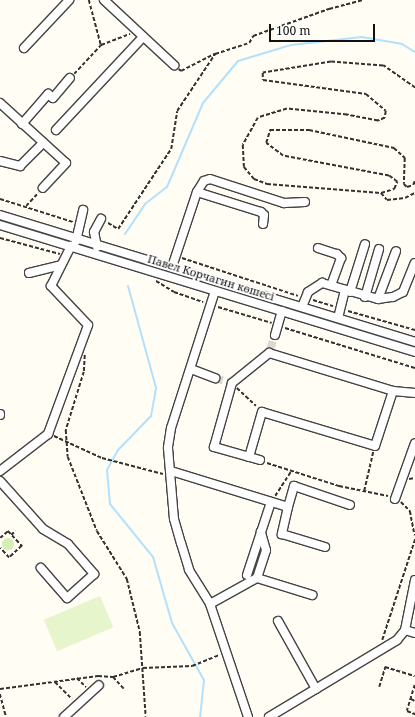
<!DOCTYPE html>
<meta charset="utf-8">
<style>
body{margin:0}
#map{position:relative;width:415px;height:717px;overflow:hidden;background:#fffdf4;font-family:"Noto Serif",serif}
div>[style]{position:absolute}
.green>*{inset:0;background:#d4eeb8}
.round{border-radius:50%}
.pitch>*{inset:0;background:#e6f5cb;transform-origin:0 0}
.stream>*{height:2px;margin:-1px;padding:0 1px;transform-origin:1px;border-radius:1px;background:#b3e0fc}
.minor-tunnel>*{height:8px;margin-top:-4px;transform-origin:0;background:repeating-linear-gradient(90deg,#dbd9d2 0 8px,transparent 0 12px)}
.path>*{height:1.5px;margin-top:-0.75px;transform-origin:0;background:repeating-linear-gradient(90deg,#323232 0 4px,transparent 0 6px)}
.roads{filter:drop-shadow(1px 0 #434343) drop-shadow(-1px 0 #434343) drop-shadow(0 1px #434343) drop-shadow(0 -1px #434343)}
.minor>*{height:8px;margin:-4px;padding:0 4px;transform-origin:4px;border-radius:4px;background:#fff}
span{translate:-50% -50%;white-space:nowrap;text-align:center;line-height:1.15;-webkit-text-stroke:4px #fff;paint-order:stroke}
.street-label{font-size:11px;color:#101010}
.scale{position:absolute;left:269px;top:24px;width:106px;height:18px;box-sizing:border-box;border:2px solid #101010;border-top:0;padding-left:5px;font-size:12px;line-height:14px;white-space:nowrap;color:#101010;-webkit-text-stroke:3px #fff;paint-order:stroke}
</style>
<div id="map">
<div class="green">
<i class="round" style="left:2px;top:538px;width:12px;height:12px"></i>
</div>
<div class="pitch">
<i style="left:100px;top:596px;width:34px;height:61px;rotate:67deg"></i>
</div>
<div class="stream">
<i style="left:125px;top:234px;width:36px;rotate:-56deg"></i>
<i style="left:145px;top:204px;width:28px;rotate:-38deg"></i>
<i style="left:167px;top:187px;width:91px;rotate:-66.8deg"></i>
<i style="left:203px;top:103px;width:55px;rotate:-50.2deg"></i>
<i style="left:238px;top:61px;width:55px;rotate:-16.8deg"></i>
<i style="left:291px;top:45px;width:71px;rotate:-6.4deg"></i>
<i style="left:362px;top:37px;width:41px;rotate:9.9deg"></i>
<i style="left:402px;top:44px;width:15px;rotate:32deg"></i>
<i style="left:128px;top:286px;width:106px;rotate:74.6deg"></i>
<i style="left:156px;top:388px;width:28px;rotate:100deg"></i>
<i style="left:151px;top:416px;width:47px;rotate:134.1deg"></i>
<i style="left:118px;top:450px;width:23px;rotate:119deg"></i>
<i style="left:107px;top:470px;width:34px;rotate:85deg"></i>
<i style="left:110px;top:504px;width:68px;rotate:50.9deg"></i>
<i style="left:153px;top:557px;width:69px;rotate:73.9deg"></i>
<i style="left:172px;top:623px;width:65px;rotate:60.7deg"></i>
<i style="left:204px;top:680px;width:37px;rotate:96deg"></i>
</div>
<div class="minor-tunnel">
<i style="left:270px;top:349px;width:15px;rotate:-70deg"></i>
<i style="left:215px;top:378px;width:16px;rotate:18deg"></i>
</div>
<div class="path">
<i style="left:89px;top:0;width:47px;rotate:75.1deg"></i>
<i style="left:179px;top:69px;width:3px;rotate:45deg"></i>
<i style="left:181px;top:71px;width:38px;rotate:-27deg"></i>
<i style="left:215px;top:54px;width:36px;rotate:-18deg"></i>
<i style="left:249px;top:43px;width:8px;rotate:-60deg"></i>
<i style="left:253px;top:36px;width:81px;rotate:-19.6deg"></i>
<i style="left:329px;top:9px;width:35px;rotate:-15deg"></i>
<i style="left:74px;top:74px;width:40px;rotate:-47deg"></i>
<i style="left:101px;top:45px;width:31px;rotate:-21deg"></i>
<i style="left:415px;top:88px;width:39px;rotate:-145deg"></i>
<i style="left:383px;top:66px;width:52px;rotate:-175.6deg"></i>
<i style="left:331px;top:62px;width:69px;rotate:170.8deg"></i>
<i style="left:263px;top:73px;width:7px;rotate:90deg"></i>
<i style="left:263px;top:80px;width:104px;rotate:7.7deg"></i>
<i style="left:366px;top:94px;width:26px;rotate:40deg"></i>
<i style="left:386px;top:111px;width:7px;rotate:98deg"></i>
<i style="left:385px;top:118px;width:8px;rotate:157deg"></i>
<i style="left:378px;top:121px;width:32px;rotate:-169deg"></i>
<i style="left:347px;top:115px;width:60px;rotate:-174.3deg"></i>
<i style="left:287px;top:109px;width:30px;rotate:163deg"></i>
<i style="left:258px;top:118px;width:31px;rotate:119deg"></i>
<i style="left:243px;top:145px;width:22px;rotate:87deg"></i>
<i style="left:244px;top:167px;width:16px;rotate:50deg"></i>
<i style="left:254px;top:179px;width:14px;rotate:21deg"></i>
<i style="left:267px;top:184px;width:114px;rotate:4.5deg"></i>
<i style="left:381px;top:193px;width:14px;rotate:-17deg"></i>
<i style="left:394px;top:189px;width:8px;rotate:-67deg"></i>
<i style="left:397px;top:182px;width:10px;rotate:-143deg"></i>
<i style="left:389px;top:176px;width:108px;rotate:-169.3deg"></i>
<i style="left:283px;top:156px;width:21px;rotate:-143deg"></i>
<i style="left:266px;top:143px;width:14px;rotate:-73deg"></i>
<i style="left:270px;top:130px;width:39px"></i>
<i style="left:309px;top:130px;width:87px;rotate:12deg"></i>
<i style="left:394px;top:148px;width:15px;rotate:42deg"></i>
<i style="left:405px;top:158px;width:26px;rotate:92deg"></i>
<i style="left:404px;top:184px;width:4px;rotate:45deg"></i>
<i style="left:407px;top:187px;width:6px;rotate:-18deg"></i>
<i style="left:413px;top:185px;width:5px;rotate:-68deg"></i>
<i style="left:381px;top:193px;width:9px;rotate:49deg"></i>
<i style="left:387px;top:200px;width:18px;rotate:-6deg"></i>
<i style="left:405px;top:198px;width:11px;rotate:-27deg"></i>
<i style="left:0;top:199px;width:77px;rotate:17.5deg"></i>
<i style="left:26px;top:206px;width:18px;rotate:-47deg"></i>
<i style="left:108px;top:223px;width:12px;rotate:31deg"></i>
<i style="left:118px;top:229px;width:96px;rotate:-56.5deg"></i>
<i style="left:171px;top:149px;width:38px;rotate:-81deg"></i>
<i style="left:177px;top:111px;width:69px;rotate:-56.3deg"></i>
<i style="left:0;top:238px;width:62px;rotate:14.9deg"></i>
<i style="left:182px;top:258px;width:122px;rotate:18.1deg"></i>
<i style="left:156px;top:281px;width:21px;rotate:31deg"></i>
<i style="left:174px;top:292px;width:31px;rotate:19deg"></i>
<i style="left:313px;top:300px;width:21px;rotate:17deg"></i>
<i style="left:218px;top:307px;width:56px;rotate:16.5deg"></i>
<i style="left:348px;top:311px;width:70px;rotate:15.8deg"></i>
<i style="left:285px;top:328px;width:136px;rotate:17.1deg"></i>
<i style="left:85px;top:355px;width:17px;rotate:93deg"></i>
<i style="left:84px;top:372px;width:61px;rotate:107.2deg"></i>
<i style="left:66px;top:430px;width:27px;rotate:86deg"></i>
<i style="left:68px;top:457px;width:79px;rotate:68.6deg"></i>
<i style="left:97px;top:531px;width:57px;rotate:58deg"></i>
<i style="left:127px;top:579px;width:55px;rotate:76.2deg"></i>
<i style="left:140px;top:632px;width:85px;rotate:86deg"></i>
<i style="left:237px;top:388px;width:26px;rotate:43deg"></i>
<i style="left:54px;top:436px;width:53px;rotate:24.6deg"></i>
<i style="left:102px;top:458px;width:63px;rotate:14.7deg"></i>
<i style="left:267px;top:463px;width:76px;rotate:17.7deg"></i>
<i style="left:339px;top:486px;width:50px;rotate:11.5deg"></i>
<i style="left:409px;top:479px;width:6px;rotate:-9deg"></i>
<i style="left:364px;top:491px;width:40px;rotate:-77deg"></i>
<i style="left:275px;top:496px;width:30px;rotate:-57deg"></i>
<i style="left:401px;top:502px;width:13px;rotate:45deg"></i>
<i style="left:410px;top:511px;width:25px;rotate:79deg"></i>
<i style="left:11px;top:535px;width:6px;rotate:-45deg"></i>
<i style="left:0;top:538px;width:11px;rotate:-41deg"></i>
<i style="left:8px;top:531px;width:21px;rotate:47deg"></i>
<i style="left:22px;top:546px;width:18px;rotate:137deg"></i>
<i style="left:9px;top:558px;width:13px;rotate:-132deg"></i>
<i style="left:382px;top:640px;width:106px;rotate:-71.9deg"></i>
<i style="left:113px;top:677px;width:31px;rotate:-17deg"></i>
<i style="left:143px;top:668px;width:49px;rotate:-2.3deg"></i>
<i style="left:192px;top:666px;width:29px;rotate:-22deg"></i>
<i style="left:77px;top:678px;width:13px;rotate:45deg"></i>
<i style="left:55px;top:682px;width:24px;rotate:45deg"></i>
<i style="left:415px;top:685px;width:27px;rotate:107deg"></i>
<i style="left:407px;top:711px;width:9px;rotate:21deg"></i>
<i style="left:379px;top:687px;width:21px;rotate:-73deg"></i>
<i style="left:385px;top:667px;width:31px;rotate:17deg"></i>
<i style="left:0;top:689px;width:99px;rotate:-7.6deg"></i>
<i style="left:98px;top:676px;width:15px;rotate:4deg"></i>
<i style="left:113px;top:677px;width:16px;rotate:47deg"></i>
<i style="left:0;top:694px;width:24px;rotate:75deg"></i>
<i style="left:411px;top:699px;width:4px;rotate:27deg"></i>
</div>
<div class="roads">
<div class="minor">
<i style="left:104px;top:0;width:96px;rotate:42.9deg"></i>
<i style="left:24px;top:48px;width:66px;rotate:-46.8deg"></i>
<i style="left:0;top:103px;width:89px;rotate:42.3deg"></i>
<i style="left:66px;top:163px;width:34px;rotate:133deg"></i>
<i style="left:22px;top:124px;width:40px;rotate:-49deg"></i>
<i style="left:48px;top:94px;width:6px;rotate:39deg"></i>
<i style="left:53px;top:98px;width:26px;rotate:-50deg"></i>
<i style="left:56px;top:130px;width:127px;rotate:-46.9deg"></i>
<i style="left:0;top:161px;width:21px;rotate:14deg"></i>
<i style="left:20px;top:166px;width:33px;rotate:-45deg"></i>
<i style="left:197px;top:192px;width:67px;rotate:17.4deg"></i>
<i style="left:261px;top:212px;width:4px;rotate:45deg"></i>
<i style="left:264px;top:215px;width:9px;rotate:96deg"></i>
<i style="left:0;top:215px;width:434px;rotate:17deg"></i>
<i style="left:0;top:225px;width:434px;rotate:17deg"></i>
<i style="left:76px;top:241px;width:32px;rotate:-77deg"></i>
<i style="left:97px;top:247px;width:15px;rotate:-101deg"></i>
<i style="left:94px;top:232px;width:15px;rotate:-62deg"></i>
<i style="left:318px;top:248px;width:20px;rotate:18deg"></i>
<i style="left:337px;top:254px;width:6px;rotate:45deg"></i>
<i style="left:341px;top:258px;width:29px;rotate:110deg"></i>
<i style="left:172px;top:267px;width:79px;rotate:-71.6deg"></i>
<i style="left:197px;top:192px;width:13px;rotate:-58deg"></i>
<i style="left:204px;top:181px;width:6px;rotate:-18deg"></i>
<i style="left:210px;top:179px;width:78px;rotate:18deg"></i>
<i style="left:284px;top:203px;width:21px;rotate:-3deg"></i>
<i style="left:29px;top:273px;width:33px;rotate:-14deg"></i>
<i style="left:215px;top:291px;width:144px;rotate:107.8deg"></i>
<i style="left:171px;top:428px;width:20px;rotate:99deg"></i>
<i style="left:168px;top:448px;width:71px;rotate:85.2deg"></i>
<i style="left:174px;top:519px;width:25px;rotate:74deg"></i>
<i style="left:181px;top:543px;width:28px;rotate:73deg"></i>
<i style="left:189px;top:570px;width:40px;rotate:58deg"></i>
<i style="left:210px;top:604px;width:119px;rotate:71.4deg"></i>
<i style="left:350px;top:292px;width:50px;rotate:-72.6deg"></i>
<i style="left:365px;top:297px;width:50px;rotate:-73.7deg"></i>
<i style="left:378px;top:299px;width:15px;rotate:-8deg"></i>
<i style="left:393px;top:297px;width:11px;rotate:-27deg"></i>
<i style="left:403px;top:292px;width:31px;rotate:-68deg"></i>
<i style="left:302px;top:307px;width:16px;rotate:-68deg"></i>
<i style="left:308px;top:292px;width:17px;rotate:-33deg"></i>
<i style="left:322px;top:283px;width:58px;rotate:15.9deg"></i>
<i style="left:378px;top:299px;width:51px;rotate:-69.4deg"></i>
<i style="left:338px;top:318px;width:29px;rotate:-76deg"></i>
<i style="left:275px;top:335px;width:25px;rotate:-74deg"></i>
<i style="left:191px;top:369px;width:26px;rotate:21deg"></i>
<i style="left:0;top:414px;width:1px;rotate:90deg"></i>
<i style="left:249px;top:457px;width:47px;rotate:-73.9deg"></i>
<i style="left:262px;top:412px;width:118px;rotate:16.7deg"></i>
<i style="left:375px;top:446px;width:58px;rotate:-71.9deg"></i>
<i style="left:260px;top:460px;width:48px;rotate:-164.2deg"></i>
<i style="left:214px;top:447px;width:66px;rotate:-74.3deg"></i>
<i style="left:232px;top:383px;width:48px;rotate:-39deg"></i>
<i style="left:269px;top:353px;width:130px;rotate:17deg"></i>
<i style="left:393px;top:391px;width:22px;rotate:5deg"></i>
<i style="left:0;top:471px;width:61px;rotate:-37.6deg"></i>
<i style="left:48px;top:434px;width:116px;rotate:-69.8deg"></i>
<i style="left:88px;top:325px;width:54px;rotate:-133.5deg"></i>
<i style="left:51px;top:286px;width:45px;rotate:-63.4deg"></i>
<i style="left:171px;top:471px;width:122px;rotate:17.1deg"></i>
<i style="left:288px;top:507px;width:28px;rotate:103deg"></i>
<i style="left:282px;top:534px;width:45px;rotate:16.8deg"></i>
<i style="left:0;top:481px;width:64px;rotate:48.1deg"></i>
<i style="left:43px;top:529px;width:29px;rotate:31deg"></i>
<i style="left:68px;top:544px;width:40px;rotate:49deg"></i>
<i style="left:94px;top:574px;width:36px;rotate:138deg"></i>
<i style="left:67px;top:598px;width:40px;rotate:-131deg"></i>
<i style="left:395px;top:499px;width:59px;rotate:-70.3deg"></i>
<i style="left:288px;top:507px;width:22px;rotate:-74deg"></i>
<i style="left:294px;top:486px;width:59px;rotate:18.7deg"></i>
<i style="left:247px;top:575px;width:77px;rotate:-71.8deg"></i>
<i style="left:257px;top:578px;width:58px;rotate:17.2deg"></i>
<i style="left:210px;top:604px;width:54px;rotate:-29deg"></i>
<i style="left:257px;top:578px;width:29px;rotate:-72deg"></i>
<i style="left:266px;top:550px;width:19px;rotate:-106deg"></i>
<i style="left:278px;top:621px;width:78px;rotate:60.8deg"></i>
<i style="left:405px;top:630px;width:10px;rotate:17deg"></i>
<i style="left:64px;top:717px;width:47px;rotate:-42.4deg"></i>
<i style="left:269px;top:717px;width:149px;rotate:-31deg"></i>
<i style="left:397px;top:640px;width:13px;rotate:-51deg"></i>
<i style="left:405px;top:630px;width:51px;rotate:-78.7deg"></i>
</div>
</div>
<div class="street-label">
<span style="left:211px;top:278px;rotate:17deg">Павел Корчагин көшесі</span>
</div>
<div class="scale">100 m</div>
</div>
